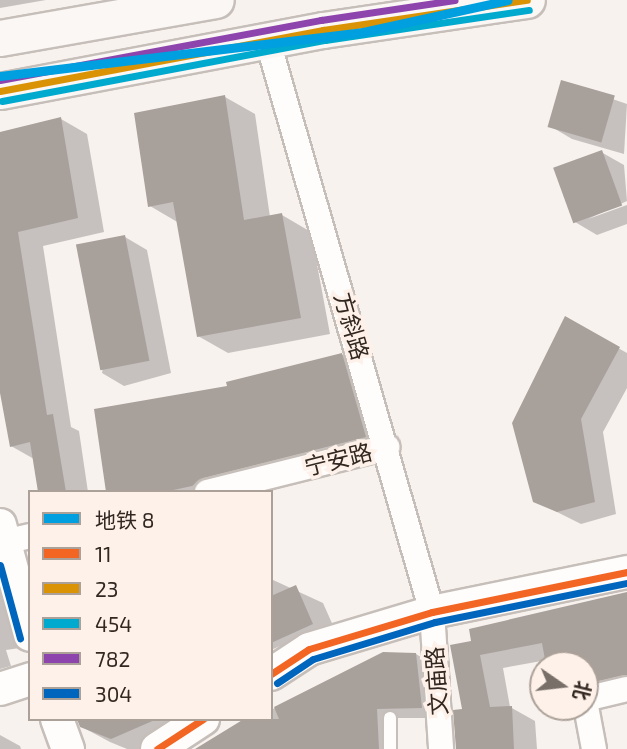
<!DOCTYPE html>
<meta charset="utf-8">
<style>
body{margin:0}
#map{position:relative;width:627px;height:749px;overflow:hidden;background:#f8f2ee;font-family:"Exo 2","Noto Sans SC",sans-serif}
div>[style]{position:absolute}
.shadow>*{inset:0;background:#0003}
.building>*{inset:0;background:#a8a09b;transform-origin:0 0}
.roads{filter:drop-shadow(2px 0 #c6beb9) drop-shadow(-2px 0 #c6beb9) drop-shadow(0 2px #c6beb9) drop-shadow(0 -2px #c6beb9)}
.service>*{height:12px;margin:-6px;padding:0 6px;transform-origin:6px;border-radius:6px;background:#fefdfc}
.minor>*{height:24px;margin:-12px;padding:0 12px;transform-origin:12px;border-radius:12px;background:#fefdfc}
.tertiary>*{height:32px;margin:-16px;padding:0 16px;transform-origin:16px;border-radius:16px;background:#fefdfc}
.secondary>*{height:35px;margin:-17.5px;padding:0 17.5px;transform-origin:17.5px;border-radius:17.5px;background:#faf7f5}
.bus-1>*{height:7px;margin:-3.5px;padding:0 3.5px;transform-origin:3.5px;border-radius:3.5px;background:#f26522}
.bus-2>*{height:7px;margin:-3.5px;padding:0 3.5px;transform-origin:3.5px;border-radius:3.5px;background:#da9305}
.bus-3>*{height:7px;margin:-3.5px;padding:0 3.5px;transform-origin:3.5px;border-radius:3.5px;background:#00a9ce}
.bus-4>*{height:7px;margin:-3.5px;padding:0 3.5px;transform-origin:3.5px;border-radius:3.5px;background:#8e44ad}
.bus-5>*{height:7px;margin:-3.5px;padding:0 3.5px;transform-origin:3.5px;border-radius:3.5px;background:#0065bd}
.metro-1>*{height:9px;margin:-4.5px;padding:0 4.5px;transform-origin:4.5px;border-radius:4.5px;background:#009fdf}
span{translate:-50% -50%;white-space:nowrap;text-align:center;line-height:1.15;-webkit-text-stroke:7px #fdf1e9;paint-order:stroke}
.street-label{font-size:23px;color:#332821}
.legend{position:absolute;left:28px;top:490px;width:245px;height:231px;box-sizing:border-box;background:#fdf1e9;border:2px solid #aca199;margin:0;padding:9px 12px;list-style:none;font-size:21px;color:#332821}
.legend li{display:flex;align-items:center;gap:14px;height:35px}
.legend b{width:35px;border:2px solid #aca199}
.north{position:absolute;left:529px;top:651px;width:70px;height:70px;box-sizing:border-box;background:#fdf1e9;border:2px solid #aca199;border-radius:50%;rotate:104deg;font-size:19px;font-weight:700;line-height:28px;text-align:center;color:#332821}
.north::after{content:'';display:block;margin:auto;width:24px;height:32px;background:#786f69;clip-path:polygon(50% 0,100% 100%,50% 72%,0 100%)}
</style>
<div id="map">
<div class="shadow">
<i style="clip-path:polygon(0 0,46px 0,0 8px)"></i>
<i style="clip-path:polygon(563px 82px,627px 104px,624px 154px,572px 139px,550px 126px)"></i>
<i style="clip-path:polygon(225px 97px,255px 114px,270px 217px,282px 215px,311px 232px,330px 334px,228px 353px,198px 336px,179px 223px,150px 206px)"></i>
<i style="clip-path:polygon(61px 119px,87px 134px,104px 232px,43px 246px,71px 427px,79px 431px,88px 492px,40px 492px,34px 459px,11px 446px,0 389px,0 134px)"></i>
<i style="clip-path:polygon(601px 152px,624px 165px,627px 201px,588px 219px,627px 205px,627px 224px,597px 235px,575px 222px)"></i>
<i style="clip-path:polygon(125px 237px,147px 250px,171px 373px,124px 386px,102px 373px)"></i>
<i style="clip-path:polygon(566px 319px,627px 353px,627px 388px,603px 432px,616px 514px,581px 524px,535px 501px)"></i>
<i style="clip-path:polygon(342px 355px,364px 368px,387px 449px,223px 492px,108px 492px,229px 387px)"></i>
<i style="clip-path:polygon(0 573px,27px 647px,6px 650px,11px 666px,0 669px)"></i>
<i style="clip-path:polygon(271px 579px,323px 603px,339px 639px,299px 658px,280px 646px,271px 650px)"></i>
<i style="clip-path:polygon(627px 594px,627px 693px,609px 696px,586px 683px,585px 665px,547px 665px,547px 660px,503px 668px,510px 707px,535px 721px,537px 749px,456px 749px,474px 642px)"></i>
<i style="clip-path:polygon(384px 654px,416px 654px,434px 665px,440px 718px,395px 718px,397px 749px,199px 749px,271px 719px,271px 710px)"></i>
<i style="clip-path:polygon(79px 719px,200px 719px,149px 749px,127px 749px,110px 742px,82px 727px)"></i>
<i style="clip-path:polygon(0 735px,20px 746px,21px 749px,0 749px)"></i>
</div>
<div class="building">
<i style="left:561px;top:80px;width:56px;height:49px;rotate:16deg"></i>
<i style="clip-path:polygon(225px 95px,244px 220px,282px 213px,301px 318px,197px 337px,173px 202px,148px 207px,134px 113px)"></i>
<i style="clip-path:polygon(61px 117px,78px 218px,18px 232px,47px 415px,53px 414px,66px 492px,38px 492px,30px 442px,10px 447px,0 393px,0 132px)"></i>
<i style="left:602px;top:150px;width:59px;height:52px;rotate:70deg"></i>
<i style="left:125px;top:235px;width:128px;height:50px;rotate:79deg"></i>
<i style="clip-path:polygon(565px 316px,620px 347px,581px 419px,595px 502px,557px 512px,533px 502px,512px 423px)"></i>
<i style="clip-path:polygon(342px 353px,366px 437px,203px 478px,192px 486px,164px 492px,106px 492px,94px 409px,227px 386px,226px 382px)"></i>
<i style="clip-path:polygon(296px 585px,313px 624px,271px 643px,271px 596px)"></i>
<i style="clip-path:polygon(627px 592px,627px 675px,585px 684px,585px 665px,579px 661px,546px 665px,542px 643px,480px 655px,490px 707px,512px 706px,514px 749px,456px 749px,453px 710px,462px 709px,450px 645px,471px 641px,469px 629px)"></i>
<i style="clip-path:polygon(383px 652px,416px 653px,422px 708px,377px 709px,379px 749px,195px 749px,244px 719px,279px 719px,274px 707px)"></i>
<i style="clip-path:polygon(77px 719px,157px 719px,111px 739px,80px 727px)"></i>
</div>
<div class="roads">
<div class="service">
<i style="left:390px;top:718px;width:31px;rotate:90deg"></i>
</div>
<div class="minor">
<i style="left:268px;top:42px;width:593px;rotate:73.95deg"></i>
<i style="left:432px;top:612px;width:137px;rotate:86.2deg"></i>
<i style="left:207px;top:492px;width:186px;rotate:-14deg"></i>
<i style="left:0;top:543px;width:31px;rotate:-13deg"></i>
<i style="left:585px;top:699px;width:43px;rotate:-13.4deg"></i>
<i style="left:585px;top:701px;width:49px;rotate:79.4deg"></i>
</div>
<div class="tertiary">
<i style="left:0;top:525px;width:114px;rotate:74.7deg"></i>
<i style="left:271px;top:674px;width:45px;rotate:-33.3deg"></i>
<i style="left:309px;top:649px;width:128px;rotate:-16.7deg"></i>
<i style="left:432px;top:612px;width:199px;rotate:-11.6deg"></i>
<i style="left:0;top:689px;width:32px;rotate:-18deg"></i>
<i style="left:57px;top:719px;width:32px;rotate:70deg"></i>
<i style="left:157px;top:749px;width:55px;rotate:-33.1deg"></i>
</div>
<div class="secondary">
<i style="left:0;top:38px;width:219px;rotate:-10deg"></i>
<i style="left:0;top:91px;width:329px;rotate:-10.7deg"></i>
<i style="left:323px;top:30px;width:206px;rotate:-8.4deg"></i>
</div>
</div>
<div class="bus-1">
<i style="left:271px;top:674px;width:45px;rotate:-33.3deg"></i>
<i style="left:309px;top:649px;width:128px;rotate:-16.7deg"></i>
<i style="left:432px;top:612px;width:199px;rotate:-11.6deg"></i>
<i style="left:157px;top:749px;width:55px;rotate:-33.1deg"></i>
</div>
<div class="bus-2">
<i style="left:0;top:91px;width:329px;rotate:-10.7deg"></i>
<i style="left:323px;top:30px;width:206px;rotate:-8.4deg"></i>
</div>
<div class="bus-3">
<i style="left:2px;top:101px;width:329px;rotate:-10.7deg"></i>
<i style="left:325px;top:40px;width:206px;rotate:-8.4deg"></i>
</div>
<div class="bus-4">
<i style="left:0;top:80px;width:327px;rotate:-10.6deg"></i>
<i style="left:321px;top:20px;width:135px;rotate:-8.5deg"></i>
</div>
<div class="bus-5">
<i style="left:0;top:565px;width:76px;rotate:74.7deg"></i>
<i style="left:277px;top:683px;width:43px;rotate:-33.7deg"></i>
<i style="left:313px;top:659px;width:127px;rotate:-16.9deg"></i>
<i style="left:435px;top:622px;width:196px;rotate:-11.5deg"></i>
</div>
<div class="metro-1">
<i style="left:0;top:76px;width:366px;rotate:-6.9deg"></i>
<i style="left:363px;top:32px;width:148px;rotate:-12.4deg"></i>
</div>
<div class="street-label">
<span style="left:352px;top:326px;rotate:74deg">方斜路</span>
<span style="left:338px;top:459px;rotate:-14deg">宁安路</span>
<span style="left:436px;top:681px;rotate:-94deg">文庙路</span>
</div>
<ul class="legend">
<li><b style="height:9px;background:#009fdf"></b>地铁 8</li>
<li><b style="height:9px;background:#f26522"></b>11</li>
<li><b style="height:9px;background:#da9305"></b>23</li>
<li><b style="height:9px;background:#00a9ce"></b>454</li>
<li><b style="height:9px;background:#8e44ad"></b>782</li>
<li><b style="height:9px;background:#0065bd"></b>304</li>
</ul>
<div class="north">北</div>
</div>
